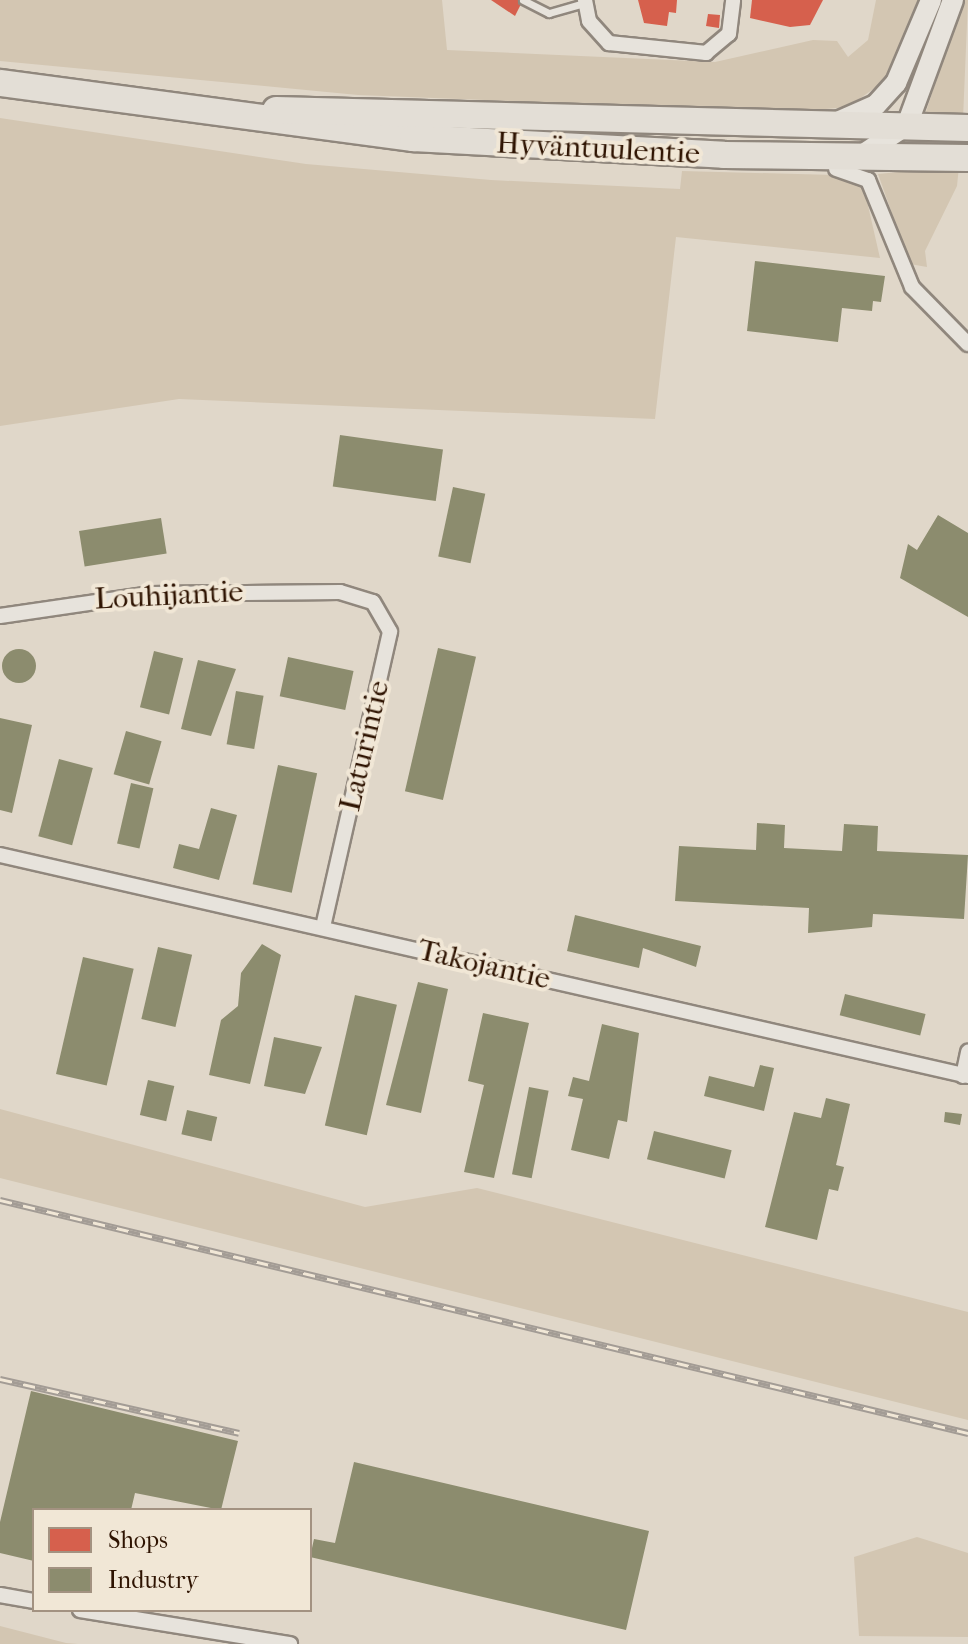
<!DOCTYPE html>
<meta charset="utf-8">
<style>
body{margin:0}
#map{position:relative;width:968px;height:1644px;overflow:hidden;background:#e0d7c9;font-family:"IM FELL French Canon",serif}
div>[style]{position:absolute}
.green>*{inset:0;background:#d3c6b2}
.shops>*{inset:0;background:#d6604d}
.industry>*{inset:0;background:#8c8c6e;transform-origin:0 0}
.round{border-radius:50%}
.roads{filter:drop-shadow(2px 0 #90877d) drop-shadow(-2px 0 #90877d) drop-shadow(0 2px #90877d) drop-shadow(0 -2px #90877d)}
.lane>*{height:7px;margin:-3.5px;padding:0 3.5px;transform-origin:3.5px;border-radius:3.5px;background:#e7e3dc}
.street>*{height:14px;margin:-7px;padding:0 7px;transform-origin:7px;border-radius:7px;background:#e7e3dc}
.secondary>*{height:20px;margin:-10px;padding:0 10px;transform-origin:10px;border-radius:10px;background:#e7e3dc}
.highway>*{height:26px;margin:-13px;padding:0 13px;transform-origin:13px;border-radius:13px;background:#e3ded6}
.rail>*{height:7px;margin-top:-3.5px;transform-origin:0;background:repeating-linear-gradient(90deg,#f1e7d6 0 12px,#a39c95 0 24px);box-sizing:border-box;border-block:2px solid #a39c95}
span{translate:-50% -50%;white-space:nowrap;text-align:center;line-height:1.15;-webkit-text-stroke:8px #f1e7d6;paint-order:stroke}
.street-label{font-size:30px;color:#2e1301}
.legend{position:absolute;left:32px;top:1508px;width:280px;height:104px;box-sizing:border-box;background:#f1e7d6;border:2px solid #a39281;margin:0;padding:10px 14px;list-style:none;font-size:24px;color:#2e1301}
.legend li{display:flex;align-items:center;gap:16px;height:40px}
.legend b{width:40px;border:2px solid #a39281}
</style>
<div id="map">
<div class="green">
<i style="clip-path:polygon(0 0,442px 0,447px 50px,715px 62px,813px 40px,837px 41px,848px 57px,868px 40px,876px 0,922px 0,893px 67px,876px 87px,848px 107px,792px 112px,358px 95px,0 61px)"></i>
<i style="clip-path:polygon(962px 0,968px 0,963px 119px,924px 118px)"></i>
<i style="clip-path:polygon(0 118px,306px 164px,491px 180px,680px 189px,682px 171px,834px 175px,864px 188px,880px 258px,676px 237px,655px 419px,179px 399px,0 426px)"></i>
<i style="clip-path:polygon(959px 166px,957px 186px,925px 251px,927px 267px,910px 264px,878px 174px)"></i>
<i style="clip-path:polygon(0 1109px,365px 1207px,477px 1188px,968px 1312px,968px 1420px,0 1178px)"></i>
<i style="clip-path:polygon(917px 1537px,968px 1553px,968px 1637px,859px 1636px,854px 1557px)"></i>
<i style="clip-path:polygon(0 1626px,66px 1643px,78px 1644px,0 1644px)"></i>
</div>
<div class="shops">
<i style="clip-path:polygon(491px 0,518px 0,522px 2px,515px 16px)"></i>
<i style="clip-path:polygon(638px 0,677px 0,676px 13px,669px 12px,667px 26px,644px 23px)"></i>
<i style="clip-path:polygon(752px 0,823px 0,810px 25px,790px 27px,750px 18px)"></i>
<i style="clip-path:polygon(708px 14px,720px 15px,719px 28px,706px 26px)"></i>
</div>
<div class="industry">
<i style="clip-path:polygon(755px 261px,885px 276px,881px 302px,873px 301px,872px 311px,842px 308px,838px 342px,747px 331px)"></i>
<i style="left:340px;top:435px;width:104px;height:52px;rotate:8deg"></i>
<i style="left:453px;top:487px;width:33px;height:71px;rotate:12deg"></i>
<i style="clip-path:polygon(938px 515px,968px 533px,968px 617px,900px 578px,908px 544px,917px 550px)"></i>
<i style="left:161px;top:518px;width:36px;height:83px;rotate:81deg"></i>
<i style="left:438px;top:648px;width:39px;height:147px;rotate:13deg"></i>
<i class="round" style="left:2px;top:649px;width:34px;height:34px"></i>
<i style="left:154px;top:651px;width:30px;height:58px;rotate:14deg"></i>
<i style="left:288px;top:657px;width:67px;height:40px;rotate:12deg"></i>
<i style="clip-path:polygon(198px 660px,236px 669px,211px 736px,181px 729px)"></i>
<i style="left:236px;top:691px;width:28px;height:54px;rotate:10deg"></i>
<i style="clip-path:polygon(0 718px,32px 725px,12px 813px,0 810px)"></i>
<i style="left:126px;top:731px;width:37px;height:45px;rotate:16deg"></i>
<i style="left:59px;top:759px;width:35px;height:80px;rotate:15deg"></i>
<i style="left:278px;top:765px;width:40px;height:122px;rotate:12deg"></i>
<i style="left:131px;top:783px;width:23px;height:62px;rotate:13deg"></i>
<i style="clip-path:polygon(211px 808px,237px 815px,219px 880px,173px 868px,179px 844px,199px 849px)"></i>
<i style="clip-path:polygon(757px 823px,785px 825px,784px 848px,842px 851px,844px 824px,878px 826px,877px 851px,968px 855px,964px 919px,873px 914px,872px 927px,808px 933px,809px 908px,675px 901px,679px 846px,756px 850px)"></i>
<i style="clip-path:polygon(575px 915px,701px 946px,696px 967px,643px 948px,639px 968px,567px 951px)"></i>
<i style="clip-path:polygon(262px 944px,281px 955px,250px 1084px,209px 1075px,221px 1020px,238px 1006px,241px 973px)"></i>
<i style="left:158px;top:947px;width:35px;height:74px;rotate:13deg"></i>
<i style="left:83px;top:957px;width:52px;height:120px;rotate:13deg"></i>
<i style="clip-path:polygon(418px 982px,448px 989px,421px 1113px,386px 1105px)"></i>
<i style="left:845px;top:994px;width:83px;height:22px;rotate:14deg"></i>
<i style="left:355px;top:995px;width:43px;height:134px;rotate:13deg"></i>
<i style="clip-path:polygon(483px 1013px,529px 1023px,494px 1178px,464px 1172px,484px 1085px,468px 1081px)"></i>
<i style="clip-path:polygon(602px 1024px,639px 1033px,627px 1122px,618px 1120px,609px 1159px,571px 1150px,583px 1099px,568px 1096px,573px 1077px,589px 1081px)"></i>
<i style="clip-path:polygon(274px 1037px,322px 1047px,305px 1094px,264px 1086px)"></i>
<i style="clip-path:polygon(760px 1065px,774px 1068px,764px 1111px,704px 1096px,709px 1076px,754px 1087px)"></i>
<i style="left:148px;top:1080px;width:27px;height:36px;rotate:13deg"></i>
<i style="left:529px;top:1087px;width:20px;height:89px;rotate:11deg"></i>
<i style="clip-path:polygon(826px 1098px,850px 1104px,836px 1165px,844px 1167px,838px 1191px,829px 1189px,817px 1240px,765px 1227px,794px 1112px,821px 1118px)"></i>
<i style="left:187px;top:1110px;width:31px;height:25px;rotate:13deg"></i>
<i style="clip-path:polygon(945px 1112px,962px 1114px,960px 1125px,944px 1122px)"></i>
<i style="left:654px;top:1131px;width:80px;height:29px;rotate:14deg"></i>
<i style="clip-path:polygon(31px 1391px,238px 1441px,221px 1510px,135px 1493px,131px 1510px,34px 1510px,34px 1561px,0 1553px,0 1522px)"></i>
<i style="clip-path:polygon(354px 1462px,649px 1531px,626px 1630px,310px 1557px,314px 1539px,335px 1543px)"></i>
</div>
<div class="roads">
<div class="lane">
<i style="left:523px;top:0;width:29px;rotate:27deg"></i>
<i style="left:549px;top:13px;width:37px;rotate:-16deg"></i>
</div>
<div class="street">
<i style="left:585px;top:0;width:21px;rotate:79deg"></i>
<i style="left:589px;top:21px;width:30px;rotate:48deg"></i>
<i style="left:609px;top:43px;width:98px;rotate:5.9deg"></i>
<i style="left:706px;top:53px;width:30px;rotate:-40deg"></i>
<i style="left:729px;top:34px;width:34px;rotate:-83deg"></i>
<i style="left:836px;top:169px;width:34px;rotate:19deg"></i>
<i style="left:868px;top:180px;width:116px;rotate:67.6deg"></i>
<i style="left:912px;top:287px;width:80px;rotate:45.5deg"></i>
<i style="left:0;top:616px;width:153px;rotate:-8.3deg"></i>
<i style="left:151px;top:594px;width:189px;rotate:-0.6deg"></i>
<i style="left:340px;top:592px;width:34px;rotate:17deg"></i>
<i style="left:373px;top:602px;width:34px;rotate:60deg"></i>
<i style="left:390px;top:632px;width:303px;rotate:102.8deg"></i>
<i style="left:0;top:855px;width:993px;rotate:12.86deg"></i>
<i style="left:963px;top:1076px;width:25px;rotate:-78deg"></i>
<i style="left:0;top:1595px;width:35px;rotate:10deg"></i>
<i style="left:80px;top:1610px;width:213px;rotate:9.2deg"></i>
</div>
<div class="secondary">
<i style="left:840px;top:121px;width:39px;rotate:-24deg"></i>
<i style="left:876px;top:105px;width:30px;rotate:-48deg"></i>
<i style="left:896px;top:83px;width:90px;rotate:-67.1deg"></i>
<i style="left:862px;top:155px;width:54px;rotate:-33.7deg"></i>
<i style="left:907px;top:125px;width:133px;rotate:-69.8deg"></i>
</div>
<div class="highway">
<i style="left:0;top:83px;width:417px;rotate:7.6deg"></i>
<i style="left:413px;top:138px;width:311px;rotate:3.1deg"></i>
<i style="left:724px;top:155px;width:244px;rotate:0.7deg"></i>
<i style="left:276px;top:110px;width:692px;rotate:1.49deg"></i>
</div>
</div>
<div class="rail">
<i style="left:0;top:1200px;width:996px;rotate:13.53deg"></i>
<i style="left:0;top:1379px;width:245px;rotate:12.7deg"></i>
</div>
<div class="street-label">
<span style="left:598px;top:149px;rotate:3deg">Hyväntuulentie</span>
<span style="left:169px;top:596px;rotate:-3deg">Louhijantie</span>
<span style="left:365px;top:746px;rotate:-77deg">Laturintie</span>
<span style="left:484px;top:965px;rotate:13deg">Takojantie</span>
</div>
<ul class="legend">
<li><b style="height:22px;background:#d6604d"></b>Shops</li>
<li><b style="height:22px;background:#8c8c6e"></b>Industry</li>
</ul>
</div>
